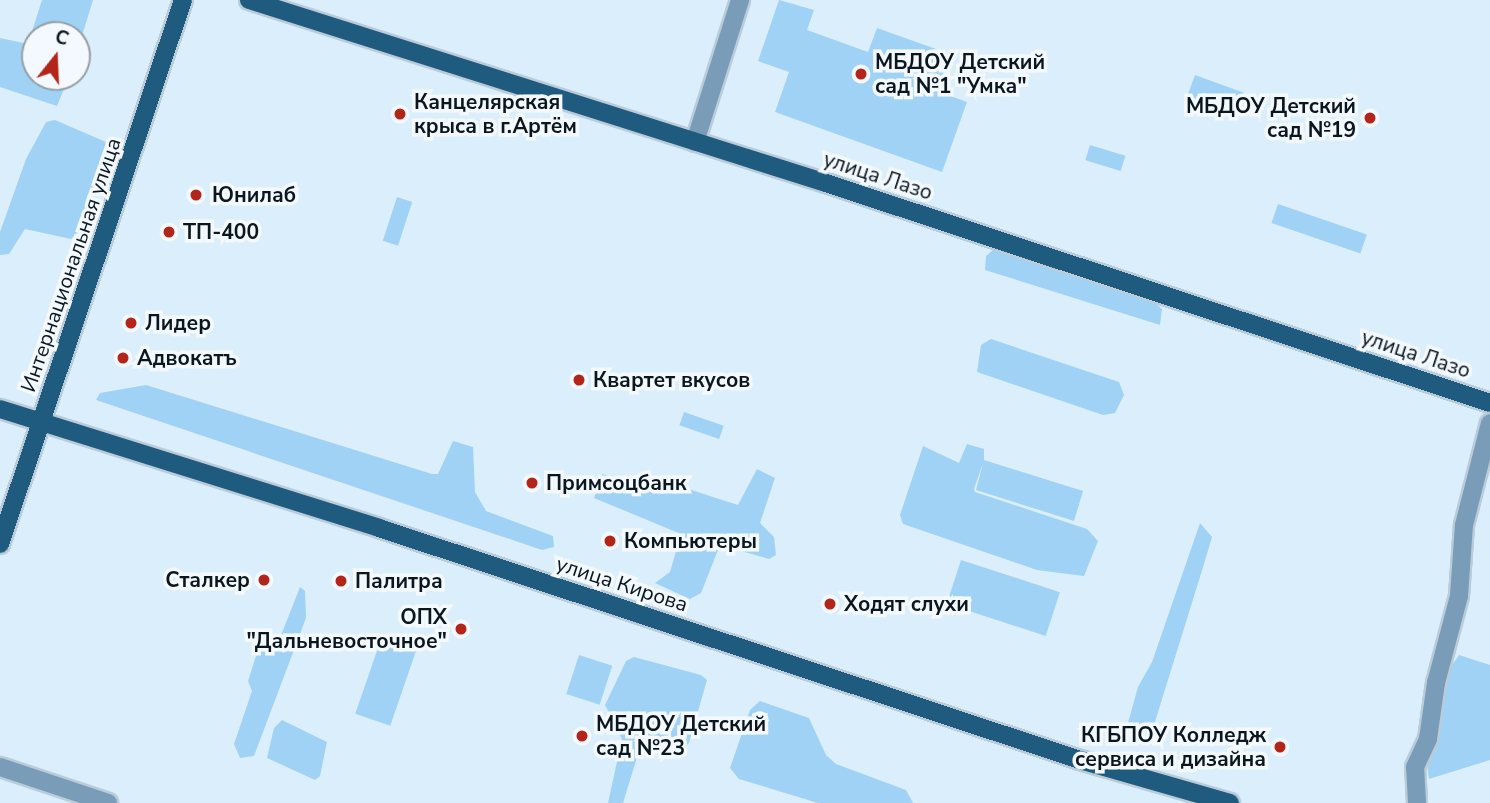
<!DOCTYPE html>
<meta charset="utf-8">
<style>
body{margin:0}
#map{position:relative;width:1490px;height:803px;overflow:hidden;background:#dbeefc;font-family:"Nunito Sans",sans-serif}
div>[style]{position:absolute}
.green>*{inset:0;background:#a0d2f6;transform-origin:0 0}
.roads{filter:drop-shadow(2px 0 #baccd9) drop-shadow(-2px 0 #baccd9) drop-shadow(0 2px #baccd9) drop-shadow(0 -2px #baccd9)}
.minor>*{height:18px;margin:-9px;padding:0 9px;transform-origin:9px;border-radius:9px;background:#799db8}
.major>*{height:18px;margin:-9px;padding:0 9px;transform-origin:9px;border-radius:9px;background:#1f5b7f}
.dots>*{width:19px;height:19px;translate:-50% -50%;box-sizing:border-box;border:4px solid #f3f9fe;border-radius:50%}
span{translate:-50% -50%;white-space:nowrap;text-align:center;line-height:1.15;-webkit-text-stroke:7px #f3f9fe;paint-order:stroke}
.poi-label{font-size:21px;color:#0b171f;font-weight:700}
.left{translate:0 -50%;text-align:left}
.right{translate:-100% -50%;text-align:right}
.street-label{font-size:21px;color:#0b171f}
.north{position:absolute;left:21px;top:21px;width:70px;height:70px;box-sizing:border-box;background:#f3f9fe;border:2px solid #969fa5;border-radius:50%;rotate:18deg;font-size:19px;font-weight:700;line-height:28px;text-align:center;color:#0b171f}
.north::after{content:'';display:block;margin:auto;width:24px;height:32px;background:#b32518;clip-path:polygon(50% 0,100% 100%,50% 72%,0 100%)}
</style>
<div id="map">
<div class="green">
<i style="clip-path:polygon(42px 0,93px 0,77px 52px,77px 35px,35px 35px,35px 77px,69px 77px,57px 106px,0 87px,0 38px,28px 44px)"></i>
<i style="clip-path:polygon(779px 0,814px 10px,807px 30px,868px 52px,877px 28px,950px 54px,937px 91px,967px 102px,942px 172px,775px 112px,789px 72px,758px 61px)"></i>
<i style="left:1195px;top:75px;width:52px;height:23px;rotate:20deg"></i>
<i style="clip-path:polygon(55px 120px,106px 142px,85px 224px,71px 239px,25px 229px,9px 254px,0 255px,0 232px,26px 159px,46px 122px)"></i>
<i style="left:1090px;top:145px;width:37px;height:16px;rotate:17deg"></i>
<i style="left:397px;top:197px;width:16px;height:46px;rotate:18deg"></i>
<i style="left:1278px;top:204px;width:94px;height:20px;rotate:19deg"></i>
<i style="clip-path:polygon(994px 249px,1155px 303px,1162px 309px,1160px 325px,985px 270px,986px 256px)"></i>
<i style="clip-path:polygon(991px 339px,1119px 382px,1124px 395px,1115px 413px,1103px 415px,977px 372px,981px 345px)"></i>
<i style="clip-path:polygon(146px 385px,432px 474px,438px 474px,453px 441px,473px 447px,475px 492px,486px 511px,553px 536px,554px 547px,542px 550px,96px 400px,100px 393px)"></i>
<i style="left:684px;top:412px;width:42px;height:14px;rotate:19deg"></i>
<i style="clip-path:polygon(967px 444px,984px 449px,984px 460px,1083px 491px,1074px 521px,976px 490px,983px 463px,974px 489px,975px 492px,1087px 529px,1098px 541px,1084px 576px,1037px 570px,903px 524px,900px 515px,923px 446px,959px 463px)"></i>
<i style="clip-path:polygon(757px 469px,775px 478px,760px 523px,774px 537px,776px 555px,769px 559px,720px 545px,701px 593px,690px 599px,655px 583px,670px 572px,681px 534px,594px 498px,602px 474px,659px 492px,682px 487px,738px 505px)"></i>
<i style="clip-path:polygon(1200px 523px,1212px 537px,1204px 564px,1154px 725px,1151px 731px,1140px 733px,1128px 723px,1138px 687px,1152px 662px)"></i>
<i style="left:961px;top:560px;width:104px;height:46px;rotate:18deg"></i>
<i style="clip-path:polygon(300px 587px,305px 591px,306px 618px,254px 756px,240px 758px,234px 744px,252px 691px,248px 681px,255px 659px,261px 642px,278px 643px)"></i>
<i style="left:381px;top:639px;width:37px;height:79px;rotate:19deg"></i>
<i style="left:579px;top:655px;width:35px;height:41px;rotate:18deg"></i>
<i style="clip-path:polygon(1459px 655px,1490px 665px,1490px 760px,1429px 779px,1427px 763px,1436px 740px,1448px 671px)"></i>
<i style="clip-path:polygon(634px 657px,701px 675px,707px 680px,689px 743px,682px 749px,648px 746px,638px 754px,623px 803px,608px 803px,622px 739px,605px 705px,626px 661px)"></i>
<i style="clip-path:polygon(760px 701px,809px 718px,826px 755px,836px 764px,906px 790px,913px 803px,818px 803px,739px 779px,730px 768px,750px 710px)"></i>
<i style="clip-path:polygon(282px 720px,327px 742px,320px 776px,315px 780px,267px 758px,274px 728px)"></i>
</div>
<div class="roads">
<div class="minor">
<i style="left:695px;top:142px;width:149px;rotate:-72.4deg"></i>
<i style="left:0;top:767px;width:114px;rotate:18.4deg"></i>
<i style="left:1417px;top:803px;width:36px;rotate:-93deg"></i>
<i style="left:1415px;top:767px;width:31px;rotate:-65deg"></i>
<i style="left:1428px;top:739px;width:57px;rotate:-81.9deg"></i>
<i style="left:1436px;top:683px;width:90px;rotate:-75.2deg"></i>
<i style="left:1459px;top:596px;width:71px;rotate:-86deg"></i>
<i style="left:1464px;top:525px;width:105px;rotate:-75.7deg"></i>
</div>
<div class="major">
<i style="left:249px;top:0;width:605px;rotate:17.6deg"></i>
<i style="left:826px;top:183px;width:699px;rotate:18.33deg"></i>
<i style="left:0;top:409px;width:397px;rotate:17.4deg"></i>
<i style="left:379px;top:528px;width:738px;rotate:18.31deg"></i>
<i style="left:1080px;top:760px;width:156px;rotate:16deg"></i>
<i style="left:0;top:544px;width:574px;rotate:-71.41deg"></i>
</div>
</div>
<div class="dots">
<i style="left:861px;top:74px;background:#b32518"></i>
<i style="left:400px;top:114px;background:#b32518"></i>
<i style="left:1370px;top:118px;background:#b32518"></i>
<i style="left:196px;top:195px;background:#b32518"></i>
<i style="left:169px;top:232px;background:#b32518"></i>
<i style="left:131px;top:323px;background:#b32518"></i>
<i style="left:123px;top:358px;background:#b32518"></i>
<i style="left:579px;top:380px;background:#b32518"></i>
<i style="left:532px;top:483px;background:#b32518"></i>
<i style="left:610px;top:541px;background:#b32518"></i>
<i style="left:264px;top:580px;background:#b32518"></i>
<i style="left:341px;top:581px;background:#b32518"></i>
<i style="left:830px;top:604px;background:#b32518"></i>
<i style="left:461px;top:629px;background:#b32518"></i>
<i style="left:582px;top:736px;background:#b32518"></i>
<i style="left:1280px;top:747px;background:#b32518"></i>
</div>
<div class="poi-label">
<span class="left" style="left:875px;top:74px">МБДОУ Детский<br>сад №1 "Умка"</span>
<span class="left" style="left:414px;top:114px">Канцелярская<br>крыса в г.Артём</span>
<span class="right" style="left:1356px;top:118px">МБДОУ Детский<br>сад №19</span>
<span class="left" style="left:212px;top:195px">Юнилаб</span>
<span class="left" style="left:183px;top:232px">ТП-400</span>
<span class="left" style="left:145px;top:323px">Лидер</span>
<span class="left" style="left:137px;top:358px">Адвокатъ</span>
<span class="left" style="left:593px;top:380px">Квартет вкусов</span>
<span class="left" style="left:546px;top:483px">Примсоцбанк</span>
<span class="left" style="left:624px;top:541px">Компьютеры</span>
<span class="right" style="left:250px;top:580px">Сталкер</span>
<span class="left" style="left:355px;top:581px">Палитра</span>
<span class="left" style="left:844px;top:604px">Ходят слухи</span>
<span class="right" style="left:447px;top:629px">ОПХ<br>"Дальневосточное"</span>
<span class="left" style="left:596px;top:736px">МБДОУ Детский<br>сад №23</span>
<span class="right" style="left:1266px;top:747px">КГБПОУ Колледж<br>сервиса и дизайна</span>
</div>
<div class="street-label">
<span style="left:878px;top:176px;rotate:18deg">улица Лазо</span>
<span style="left:71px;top:265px;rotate:-71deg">Интернациональная улица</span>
<span style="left:1416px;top:354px;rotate:18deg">улица Лазо</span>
<span style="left:622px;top:584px;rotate:18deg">улица Кирова</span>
</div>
<div class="north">С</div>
</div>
